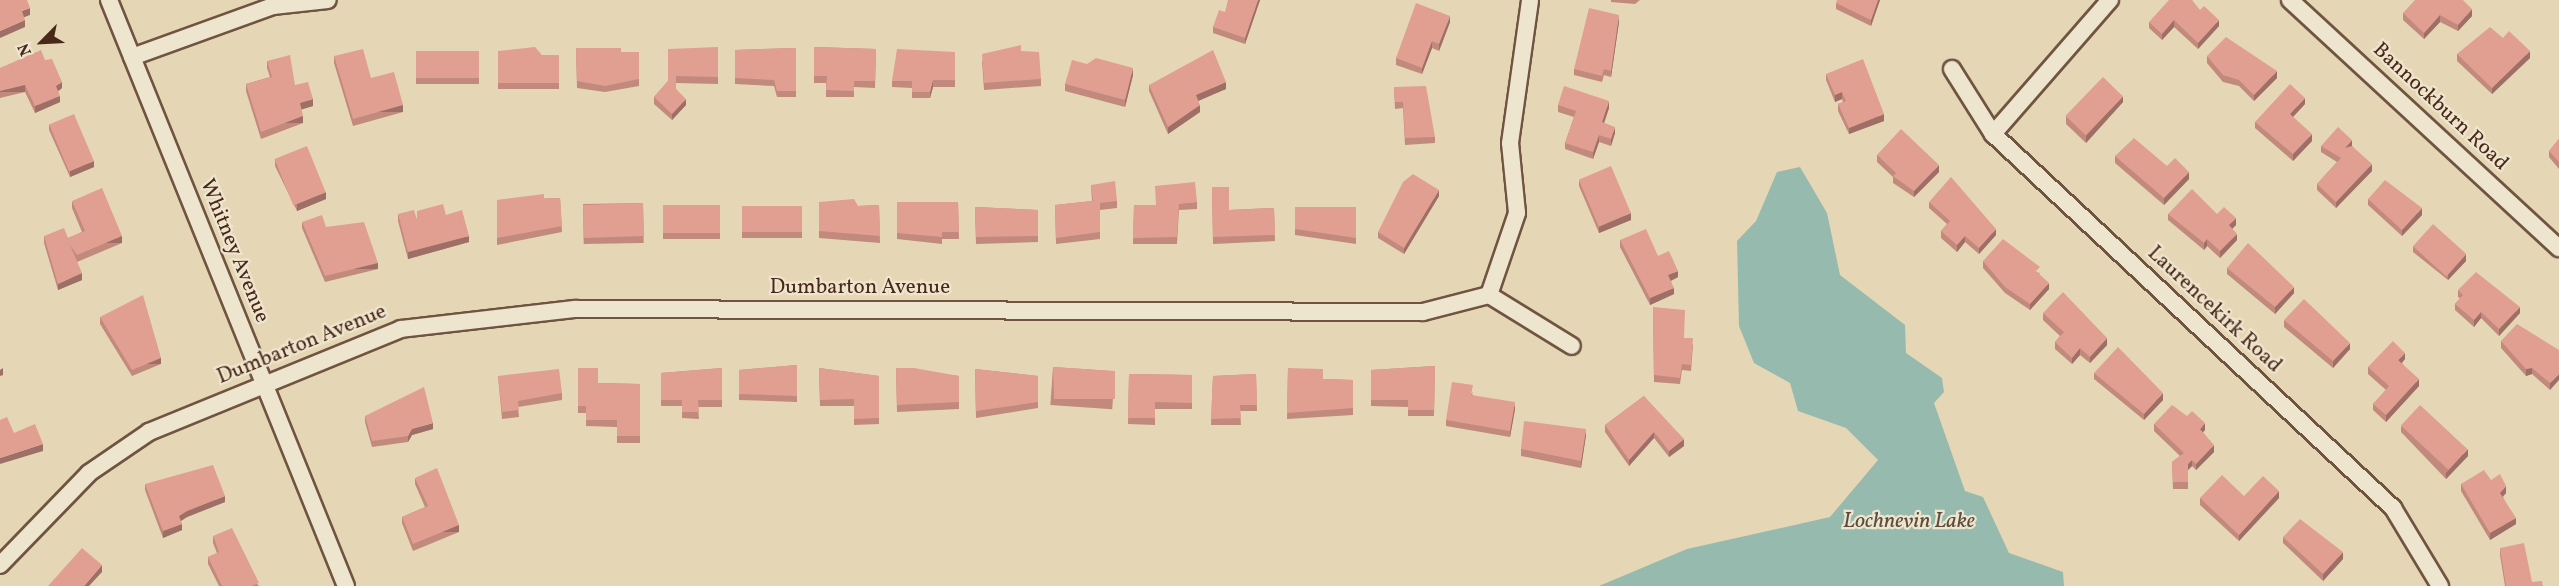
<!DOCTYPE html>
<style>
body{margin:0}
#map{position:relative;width:2559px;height:586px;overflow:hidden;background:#e5d7b5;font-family:Vollkorn,serif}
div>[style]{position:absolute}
.water>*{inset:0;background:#96baad}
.roads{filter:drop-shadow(2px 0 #705440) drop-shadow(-2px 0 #705440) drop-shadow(0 2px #705440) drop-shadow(0 -2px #705440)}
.minor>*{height:16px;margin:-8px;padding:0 8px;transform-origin:8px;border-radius:8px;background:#eee5cf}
.wall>*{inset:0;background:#c2897d;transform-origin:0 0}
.shaded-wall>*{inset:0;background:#9e6f66;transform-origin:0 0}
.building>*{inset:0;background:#e19f91;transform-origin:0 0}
span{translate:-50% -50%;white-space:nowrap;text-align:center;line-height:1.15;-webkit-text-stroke:4.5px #eee5cf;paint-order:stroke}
.street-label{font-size:21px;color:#492819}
.water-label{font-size:22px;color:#5c4c3e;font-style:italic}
.north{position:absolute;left:12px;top:12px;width:60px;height:60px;-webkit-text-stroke:4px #eee5cf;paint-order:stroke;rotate:246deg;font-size:16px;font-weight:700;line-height:24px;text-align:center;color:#492819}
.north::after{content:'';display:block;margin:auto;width:21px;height:27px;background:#492819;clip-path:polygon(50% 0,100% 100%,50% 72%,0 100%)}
</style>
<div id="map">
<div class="water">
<i style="clip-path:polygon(1800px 167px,1827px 213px,1840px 275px,1905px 325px,1906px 353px,1942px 378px,1944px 392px,1934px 403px,1965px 491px,1983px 497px,2009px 553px,2063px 572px,2064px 586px,1599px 586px,1687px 549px,1830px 517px,1878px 460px,1846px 428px,1798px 411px,1790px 383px,1754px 363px,1739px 326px,1737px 241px,1756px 221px,1777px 172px)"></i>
</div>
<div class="roads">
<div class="minor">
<i style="left:109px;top:0;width:632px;rotate:67.98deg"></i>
<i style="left:2290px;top:0;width:366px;rotate:42.7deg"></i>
<i style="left:132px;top:57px;width:150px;rotate:-19.9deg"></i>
<i style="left:273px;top:6px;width:55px;rotate:-6.2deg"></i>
<i style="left:1952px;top:69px;width:77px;rotate:57.8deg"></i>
<i style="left:1993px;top:134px;width:548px;rotate:43.08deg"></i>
<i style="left:2393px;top:508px;width:91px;rotate:58.9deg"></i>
<i style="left:1993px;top:134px;width:178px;rotate:-48.9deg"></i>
<i style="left:1489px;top:295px;width:87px;rotate:-71.1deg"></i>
<i style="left:1517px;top:213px;width:70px;rotate:-95.7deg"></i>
<i style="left:1510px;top:143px;width:144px;rotate:-82deg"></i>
<i style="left:1489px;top:295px;width:97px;rotate:31.6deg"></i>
<i style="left:0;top:565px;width:128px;rotate:-45.9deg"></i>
<i style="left:89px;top:473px;width:73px;rotate:-34.3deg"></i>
<i style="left:149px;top:432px;width:272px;rotate:-22.2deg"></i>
<i style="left:401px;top:329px;width:175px;rotate:-6.6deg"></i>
<i style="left:575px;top:309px;width:848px;rotate:0.2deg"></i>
<i style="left:1423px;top:312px;width:68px;rotate:-14.4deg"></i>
</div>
</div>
<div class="wall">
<i style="clip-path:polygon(1260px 0,1245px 44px,1213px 33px,1213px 27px,1225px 12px)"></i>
<i style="clip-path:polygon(1611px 0,1640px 0,1635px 4px,1611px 2px)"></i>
<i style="clip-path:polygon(1880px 0,1871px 26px,1836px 9px,1836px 3px)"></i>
<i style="clip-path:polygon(2200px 10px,2219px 26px,2198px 49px,2174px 27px,2162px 40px,2149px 28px,2149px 22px)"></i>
<i style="clip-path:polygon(2403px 13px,2472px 16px,2458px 31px,2440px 22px,2424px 39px,2403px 20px)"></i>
<i style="clip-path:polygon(1450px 22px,1439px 51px,1432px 48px,1422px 74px,1396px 65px,1396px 58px)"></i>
<i style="clip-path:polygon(1619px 22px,1611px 77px,1604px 75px,1602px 82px,1574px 75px,1574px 69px)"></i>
<i style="clip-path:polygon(2503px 38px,2530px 58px,2492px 94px,2457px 61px,2457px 54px)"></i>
<i style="clip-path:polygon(718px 47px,718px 84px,676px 83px,676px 89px,686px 105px,672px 120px,654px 104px,654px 97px,668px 81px)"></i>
<i style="clip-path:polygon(814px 47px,876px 49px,875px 88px,854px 87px,854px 97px,826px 97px,826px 83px,814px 83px)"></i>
<i style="clip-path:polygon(576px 48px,621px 52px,639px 52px,639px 86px,605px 92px,577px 88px)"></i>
<i style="clip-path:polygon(796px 48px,796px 97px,777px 97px,774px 86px,735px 84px,735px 50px)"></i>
<i style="left:416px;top:51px;width:63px;height:33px"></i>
<i style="clip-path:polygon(498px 51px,542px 55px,559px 55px,559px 89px,498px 89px)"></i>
<i style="clip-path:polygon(1021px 51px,1041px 79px,1041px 86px,984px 90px,982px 61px)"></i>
<i style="clip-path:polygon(955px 52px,955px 87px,933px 87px,930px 98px,912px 98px,912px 88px,892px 87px,892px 81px)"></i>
<i style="clip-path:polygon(334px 56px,371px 78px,403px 112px,353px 126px,334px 63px)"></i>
<i style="clip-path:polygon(2207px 56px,2277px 78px,2254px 101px,2239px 86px,2223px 82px,2207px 63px)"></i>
<i style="clip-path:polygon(45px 60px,62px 88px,58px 91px,60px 102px,35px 113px,25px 92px,0 98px,0 68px)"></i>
<i style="clip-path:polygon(267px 61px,295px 85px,313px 106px,301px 109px,303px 123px,261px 139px,246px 91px,246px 84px,270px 77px,267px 68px)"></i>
<i style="clip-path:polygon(1087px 64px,1133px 75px,1125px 107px,1065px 91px,1065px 84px)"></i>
<i style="clip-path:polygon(1826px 74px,1884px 121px,1849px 134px,1838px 111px,1838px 104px,1843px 102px,1842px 99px,1835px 102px,1826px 80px)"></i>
<i style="clip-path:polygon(1149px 85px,1226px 89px,1198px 100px,1200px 112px,1168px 134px,1149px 91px)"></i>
<i style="clip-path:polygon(1394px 87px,1435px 137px,1435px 143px,1405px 145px,1403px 108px,1395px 109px)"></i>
<i style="clip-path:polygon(2123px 102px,2086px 143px,2066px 124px,2066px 117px)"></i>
<i style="clip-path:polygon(2305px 104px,2293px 117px,2312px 141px,2293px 161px,2255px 128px,2255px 122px)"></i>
<i style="clip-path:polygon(1558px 105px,1609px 108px,1604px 123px,1615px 133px,1611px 146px,1599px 142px,1593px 159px,1565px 149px,1565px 143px,1574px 117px,1558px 112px)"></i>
<i style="clip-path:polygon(49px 124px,94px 167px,70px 177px,49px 130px)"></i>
<i style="clip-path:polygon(2559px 139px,2559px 169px,2549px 157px,2549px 151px)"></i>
<i style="clip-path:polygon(2321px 146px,2352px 146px,2372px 171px,2336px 208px,2317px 190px,2317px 184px,2337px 162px,2321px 152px)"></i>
<i style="clip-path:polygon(1877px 155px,1939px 172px,1914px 197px,1893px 183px,1893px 177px,1877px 162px)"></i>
<i style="clip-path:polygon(2115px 156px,2167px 166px,2189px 179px,2164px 205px,2115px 163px)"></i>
<i style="clip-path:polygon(275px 159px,326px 199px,297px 211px,275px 166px)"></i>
<i style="clip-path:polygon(1579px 180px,1631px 220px,1599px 233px,1579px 186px)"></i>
<i style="clip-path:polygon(1091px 185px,1117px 201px,1117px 208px,1100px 210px,1100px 239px,1056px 244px,1055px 205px,1092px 201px)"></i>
<i style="clip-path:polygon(1212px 187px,1229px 210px,1274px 208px,1275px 241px,1213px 244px)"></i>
<i style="clip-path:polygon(1439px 196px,1404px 254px,1378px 238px,1378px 232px)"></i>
<i style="clip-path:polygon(560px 198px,562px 232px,497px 245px,497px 200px)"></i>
<i style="clip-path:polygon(2368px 199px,2422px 215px,2402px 236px,2368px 205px)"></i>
<i style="clip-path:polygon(72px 201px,122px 243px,77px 262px,82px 280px,58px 290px,44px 243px,44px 236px,68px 238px,82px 232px,72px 208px)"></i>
<i style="clip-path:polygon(819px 202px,858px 206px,879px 205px,880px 243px,819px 238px)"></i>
<i style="clip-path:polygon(897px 202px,958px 202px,959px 239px,942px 239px,942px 244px,897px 239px)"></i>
<i style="clip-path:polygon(1197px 202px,1197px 209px,1179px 210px,1177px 244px,1133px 244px,1134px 205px,1155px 205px)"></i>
<i style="clip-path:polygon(1929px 202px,1996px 235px,1979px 254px,1965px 242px,1957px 252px,1941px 238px,1941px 231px,1947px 224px,1929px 208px)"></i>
<i style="left:643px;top:203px;width:40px;height:60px;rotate:89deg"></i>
<i style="left:663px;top:205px;width:57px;height:34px"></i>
<i style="left:742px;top:206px;width:60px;height:32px"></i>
<i style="clip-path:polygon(975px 207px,1038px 210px,1038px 242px,976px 244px)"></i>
<i style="clip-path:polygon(1295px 207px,1356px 207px,1356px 244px,1295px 235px)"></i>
<i style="clip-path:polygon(398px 214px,417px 219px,446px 215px,469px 242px,408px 259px,398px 221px)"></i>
<i style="clip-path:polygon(2168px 214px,2217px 214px,2236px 225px,2232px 229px,2237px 240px,2220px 258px,2207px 246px,2204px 250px,2168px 220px)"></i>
<i style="clip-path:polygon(302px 222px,326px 227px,378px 269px,325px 282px,302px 228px)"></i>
<i style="clip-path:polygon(1620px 240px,1658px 256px,1678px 277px,1671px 281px,1674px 294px,1650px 305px,1620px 247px)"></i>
<i style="clip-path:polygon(2413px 246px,2466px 261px,2448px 280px,2413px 252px)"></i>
<i style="clip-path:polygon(1983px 261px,2040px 273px,2039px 274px,2049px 289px,2030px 310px,2005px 293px,1983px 268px)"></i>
<i style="clip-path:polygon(2227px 268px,2294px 293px,2275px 314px,2227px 274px)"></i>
<i style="clip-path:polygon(2458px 290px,2520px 313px,2499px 336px,2481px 318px,2474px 327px,2455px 310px,2455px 304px,2460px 298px,2458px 297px)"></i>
<i style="clip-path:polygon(1653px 307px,1684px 338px,1693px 345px,1691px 371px,1682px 370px,1680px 384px,1654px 382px)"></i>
<i style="clip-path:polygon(2043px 313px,2107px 345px,2090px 363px,2080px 355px,2072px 364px,2055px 349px,2055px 342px,2060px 336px,2043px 320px)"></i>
<i style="clip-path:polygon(100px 317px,161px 364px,132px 376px,100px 324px)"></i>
<i style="clip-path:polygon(2284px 320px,2350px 349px,2333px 368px,2284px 327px)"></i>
<i style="clip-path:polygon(2501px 341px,2559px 350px,2550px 390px,2532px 374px,2526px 376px,2501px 348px)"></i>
<i style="clip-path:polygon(2405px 359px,2402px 363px,2419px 386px,2386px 422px,2373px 410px,2373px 404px,2386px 390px,2368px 374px,2368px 367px)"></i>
<i style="clip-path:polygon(797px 365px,797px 402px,739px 400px,739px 370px)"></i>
<i style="clip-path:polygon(1435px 366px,1434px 416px,1408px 416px,1408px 407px,1371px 406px,1371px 370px)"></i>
<i style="left:1053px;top:367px;width:62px;height:38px;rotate:4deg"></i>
<i style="clip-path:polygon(578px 368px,598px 383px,640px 384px,640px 443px,617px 443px,617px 427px,586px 426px,586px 413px,578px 413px)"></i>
<i style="clip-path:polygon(722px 368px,722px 407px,698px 407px,699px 419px,682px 418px,682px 406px,661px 406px,661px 373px)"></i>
<i style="clip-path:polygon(819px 368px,879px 376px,879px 424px,854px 425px,854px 406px,820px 406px)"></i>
<i style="clip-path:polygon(896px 368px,959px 376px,959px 409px,897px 412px)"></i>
<i style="clip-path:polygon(1288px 368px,1323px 379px,1353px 380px,1353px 415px,1287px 419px)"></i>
<i style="clip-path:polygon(975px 369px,1038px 376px,1038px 408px,976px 418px)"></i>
<i style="clip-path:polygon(2094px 373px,2163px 400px,2144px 420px,2094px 379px)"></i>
<i style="clip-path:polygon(1129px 374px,1192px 375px,1192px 409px,1155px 409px,1155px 425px,1128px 424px)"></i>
<i style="clip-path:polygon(1256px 374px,1257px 411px,1240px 411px,1241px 425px,1211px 425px,1213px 376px)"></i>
<i style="clip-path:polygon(498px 376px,562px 393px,562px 400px,518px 407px,519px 417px,502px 419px)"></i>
<i style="clip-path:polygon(1473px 392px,1472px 395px,1515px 409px,1510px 437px,1446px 426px,1446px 420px)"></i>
<i style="clip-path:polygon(1644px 396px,1684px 446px,1669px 457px,1654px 438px,1629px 466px,1605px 432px,1605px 425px)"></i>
<i style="clip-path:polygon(365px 416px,433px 429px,412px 435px,408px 442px,372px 447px,365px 422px)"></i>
<i style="clip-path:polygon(2154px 424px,2205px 430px,2203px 432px,2214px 452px,2196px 470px,2192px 466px,2188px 470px,2188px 489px,2173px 489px,2172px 462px,2180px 456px,2154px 431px)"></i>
<i style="clip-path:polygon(2401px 426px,2468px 456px,2446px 479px,2401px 432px)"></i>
<i style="clip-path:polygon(1586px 435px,1581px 468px,1521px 456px,1521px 449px)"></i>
<i style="clip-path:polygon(415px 478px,459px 532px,413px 551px,402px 523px,402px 517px,425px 507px,415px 484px)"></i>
<i style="clip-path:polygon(2491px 480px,2506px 493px,2503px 497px,2516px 524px,2490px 540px,2461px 491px,2461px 484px)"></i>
<i style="clip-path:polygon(145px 484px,225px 502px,187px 517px,181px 521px,182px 530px,163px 538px,145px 490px)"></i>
<i style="clip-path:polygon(2244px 496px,2279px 498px,2239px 541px,2200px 505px,2200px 498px)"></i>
<i style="clip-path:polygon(213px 536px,259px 586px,219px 586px,208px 564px,208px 557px,217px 553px,213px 543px)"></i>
<i style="clip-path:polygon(2283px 537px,2343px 559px,2323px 581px,2283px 543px)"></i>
<i style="clip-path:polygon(2500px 548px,2532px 582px,2543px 586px,2505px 586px,2500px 555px)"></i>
</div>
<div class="shaded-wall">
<i style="clip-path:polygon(1258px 0,1260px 0,1245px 44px,1245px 38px)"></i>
<i style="clip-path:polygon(1878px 0,1880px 0,1871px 26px,1871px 20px)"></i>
<i style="clip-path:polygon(30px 8px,30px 15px,22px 18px,22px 11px)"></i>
<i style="clip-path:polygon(2472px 9px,2472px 16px,2458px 31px,2458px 25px)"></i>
<i style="clip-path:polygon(1619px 15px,1619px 22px,1611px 77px,1611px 71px)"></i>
<i style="clip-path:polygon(2440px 15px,2440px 22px,2424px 39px,2424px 33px)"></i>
<i style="clip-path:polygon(1450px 16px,1450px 22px,1439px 51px,1439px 44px)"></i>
<i style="clip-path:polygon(25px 20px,25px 27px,0 38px,0 31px)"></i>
<i style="clip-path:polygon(2174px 20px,2174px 27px,2162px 40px,2162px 34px)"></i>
<i style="clip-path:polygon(2219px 20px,2219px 26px,2198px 49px,2198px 43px)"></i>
<i style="clip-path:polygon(1432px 41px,1432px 48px,1422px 74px,1422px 68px)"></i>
<i style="clip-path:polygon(2530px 51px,2530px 58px,2492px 94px,2492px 88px)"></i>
<i style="clip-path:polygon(1133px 68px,1133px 75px,1125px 107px,1125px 100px)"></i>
<i style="clip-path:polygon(2277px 71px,2277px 78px,2254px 101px,2254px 95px)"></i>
<i style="clip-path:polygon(933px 80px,933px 87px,930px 98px,930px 92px)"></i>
<i style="clip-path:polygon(62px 82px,62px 88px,56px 93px,56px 86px)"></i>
<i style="clip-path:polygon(1226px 82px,1226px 89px,1196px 102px,1196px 95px)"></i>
<i style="left:25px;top:85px;width:7px;height:26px;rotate:90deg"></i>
<i style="clip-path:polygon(1842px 92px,1842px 99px,1835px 102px,1835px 95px)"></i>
<i style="clip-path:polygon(60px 96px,60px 102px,35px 113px,35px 106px)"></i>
<i style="clip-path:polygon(2123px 96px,2123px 102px,2086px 143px,2086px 136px)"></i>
<i style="clip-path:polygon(2305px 98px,2305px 104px,2290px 120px,2290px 114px)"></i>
<i style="clip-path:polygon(313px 99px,313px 106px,300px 110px,300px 103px)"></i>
<i style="clip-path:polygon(686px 99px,686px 105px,672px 120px,672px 114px)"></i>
<i style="clip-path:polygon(1609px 101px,1609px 108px,1602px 129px,1602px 122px)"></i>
<i style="left:403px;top:105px;width:7px;height:52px;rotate:90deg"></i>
<i style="clip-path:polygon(1200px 105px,1200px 112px,1168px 134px,1168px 127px)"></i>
<i style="clip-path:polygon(1884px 114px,1884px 121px,1849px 134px,1849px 128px)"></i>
<i style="left:303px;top:116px;width:7px;height:45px;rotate:90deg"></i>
<i style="clip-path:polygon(1615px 127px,1615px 133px,1611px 146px,1611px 139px)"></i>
<i style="clip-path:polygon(2312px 134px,2312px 141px,2293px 161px,2293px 154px)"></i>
<i style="clip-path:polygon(1599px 135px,1599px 142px,1593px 159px,1593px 152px)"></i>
<i style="clip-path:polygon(2352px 140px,2352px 147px,2345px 148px)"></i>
<i style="clip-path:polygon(94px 161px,94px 167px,70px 177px,70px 171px)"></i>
<i style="clip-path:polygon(2372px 164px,2372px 171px,2336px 208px,2336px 202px)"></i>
<i style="clip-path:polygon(1939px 165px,1939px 172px,1914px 197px,1914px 191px)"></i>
<i style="clip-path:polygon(2189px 172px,2189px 179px,2164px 205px,2164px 198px)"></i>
<i style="clip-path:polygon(1439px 190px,1439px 196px,1404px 254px,1404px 248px)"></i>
<i style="clip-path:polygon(326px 192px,326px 199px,297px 211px,297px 204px)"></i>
<i style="clip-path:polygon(2422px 208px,2422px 215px,2402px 236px,2402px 230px)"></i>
<i style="clip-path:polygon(1631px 213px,1631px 220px,1599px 233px,1599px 227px)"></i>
<i style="clip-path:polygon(2236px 218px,2236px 225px,2229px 232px,2229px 225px)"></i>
<i style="clip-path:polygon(1996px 229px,1996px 235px,1979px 254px,1979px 248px)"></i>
<i style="clip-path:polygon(2237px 234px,2237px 240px,2220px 258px,2220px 251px)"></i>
<i style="left:122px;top:236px;width:7px;height:49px;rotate:90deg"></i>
<i style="clip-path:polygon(469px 236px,469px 242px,408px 259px,408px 252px)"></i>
<i style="clip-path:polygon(1965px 236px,1965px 242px,1957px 252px,1957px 245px)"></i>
<i style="clip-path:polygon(2207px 239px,2207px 246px,2204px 250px,2204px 243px)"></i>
<i style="clip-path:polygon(2466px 254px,2466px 261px,2448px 280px,2448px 273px)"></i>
<i style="left:378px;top:263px;width:6px;height:55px;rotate:90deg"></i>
<i style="clip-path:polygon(1678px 271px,1678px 277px,1668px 282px,1668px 275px)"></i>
<i style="clip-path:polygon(82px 273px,82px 280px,58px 290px,58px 284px)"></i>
<i style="clip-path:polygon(2049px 283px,2049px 289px,2030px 310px,2030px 304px)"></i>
<i style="clip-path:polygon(2294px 287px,2294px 293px,2275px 314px,2275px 307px)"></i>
<i style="clip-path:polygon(1674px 288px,1674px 294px,1650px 305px,1650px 298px)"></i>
<i style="clip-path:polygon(2520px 307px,2520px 313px,2499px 336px,2499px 329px)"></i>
<i style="clip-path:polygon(2481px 312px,2481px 318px,2474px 327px,2474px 320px)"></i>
<i style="clip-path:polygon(2107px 338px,2107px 345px,2090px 363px,2090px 357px)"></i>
<i style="clip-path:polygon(2350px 343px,2350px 349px,2333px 368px,2333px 361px)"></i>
<i style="clip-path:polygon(2080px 348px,2080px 355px,2072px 364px,2072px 358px)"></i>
<i style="clip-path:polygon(2405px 353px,2405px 359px,2398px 367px,2398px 360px)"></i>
<i style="left:161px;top:358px;width:6px;height:31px;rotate:90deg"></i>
<i style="clip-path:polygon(3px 368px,3px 375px,0 376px,0 370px)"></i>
<i style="clip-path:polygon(2532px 368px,2532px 374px,2526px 376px,2526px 369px)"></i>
<i style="clip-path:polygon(2559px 374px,2559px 380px,2550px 390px,2550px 383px)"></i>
<i style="clip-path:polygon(2419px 379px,2419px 386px,2386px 422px,2386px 415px)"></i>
<i style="clip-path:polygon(2163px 393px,2163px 400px,2144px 420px,2144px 414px)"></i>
<i style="clip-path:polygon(1515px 402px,1515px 409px,1510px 437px,1510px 431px)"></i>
<i style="clip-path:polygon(433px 423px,433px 429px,412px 435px,408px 442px,408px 436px,412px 429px)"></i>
<i style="clip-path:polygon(2205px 423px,2205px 430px,2200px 435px,2200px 429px)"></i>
<i style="clip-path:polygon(1586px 429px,1586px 435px,1581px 468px,1581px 461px)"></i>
<i style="clip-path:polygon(1654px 432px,1654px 438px,1629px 466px,1629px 460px)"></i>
<i style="clip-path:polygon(1684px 439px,1684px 446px,1669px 457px,1669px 451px)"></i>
<i style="clip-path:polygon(43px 444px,43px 451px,0 464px,0 458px)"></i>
<i style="clip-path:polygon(2214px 445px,2214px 452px,2196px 470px,2196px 464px)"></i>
<i style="clip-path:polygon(2468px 449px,2468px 456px,2446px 479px,2446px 473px)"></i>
<i style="clip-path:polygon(2192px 460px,2192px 466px,2188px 470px,2188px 464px)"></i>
<i style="clip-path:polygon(2506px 486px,2506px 493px,2500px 499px,2500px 493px)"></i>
<i style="clip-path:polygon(2279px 491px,2279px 498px,2239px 541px,2239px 535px)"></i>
<i style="clip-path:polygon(225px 496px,225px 502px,187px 517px,179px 522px,179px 516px,187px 511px)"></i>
<i style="clip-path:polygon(2516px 518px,2516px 524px,2490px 540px,2490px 533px)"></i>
<i style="clip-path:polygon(182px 524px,182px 530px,163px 538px,163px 531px)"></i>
<i style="left:459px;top:525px;width:7px;height:50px;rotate:90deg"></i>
<i style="clip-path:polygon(2343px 552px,2343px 559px,2323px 581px,2323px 574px)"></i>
<i style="clip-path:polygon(102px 565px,102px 572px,89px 586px,84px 586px)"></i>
</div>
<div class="building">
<i style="clip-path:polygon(0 0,27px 0,30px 8px,22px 11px,25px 20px,0 31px)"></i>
<i style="clip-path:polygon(1228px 0,1258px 0,1245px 38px,1213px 27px,1219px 10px,1225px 12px)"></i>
<i style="clip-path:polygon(1837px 0,1878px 0,1871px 20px,1836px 3px)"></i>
<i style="clip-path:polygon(2169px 0,2192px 0,2200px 10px,2204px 6px,2219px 20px,2198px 43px,2174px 20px,2162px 34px,2149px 22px)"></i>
<i style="clip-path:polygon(2415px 0,2463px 0,2472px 9px,2458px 25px,2440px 15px,2424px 33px,2403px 13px)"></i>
<i style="clip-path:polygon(1416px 3px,1450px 16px,1439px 44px,1432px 41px,1422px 68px,1396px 58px)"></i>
<i style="clip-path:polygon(1589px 8px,1619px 15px,1611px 71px,1604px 69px,1602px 76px,1574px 69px)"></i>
<i style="clip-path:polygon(2490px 27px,2503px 38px,2509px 31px,2530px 51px,2492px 88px,2457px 54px)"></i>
<i style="clip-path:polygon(2226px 37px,2277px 71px,2254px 95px,2239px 80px,2223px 75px,2207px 56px)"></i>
<i style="clip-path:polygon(1021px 45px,1021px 51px,1039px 52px,1041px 79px,984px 83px,982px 54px)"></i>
<i style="clip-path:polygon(535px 47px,542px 55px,559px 55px,559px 83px,498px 83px,498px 51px)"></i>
<i style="clip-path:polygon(718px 47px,718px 77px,676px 76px,676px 89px,686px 99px,672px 114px,654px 97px,668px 81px,668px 49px)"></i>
<i style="clip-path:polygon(814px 47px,876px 49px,875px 81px,854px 81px,854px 91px,826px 90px,827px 76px,814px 76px)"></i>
<i style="clip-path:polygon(576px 48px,621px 48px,621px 52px,639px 52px,639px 79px,605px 86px,577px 81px)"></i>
<i style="clip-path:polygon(796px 48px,796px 91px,777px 91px,774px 80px,735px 78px,735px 50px)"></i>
<i style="clip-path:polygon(363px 49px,371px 78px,394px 72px,403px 105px,353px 119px,334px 56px)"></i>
<i style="clip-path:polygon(897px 49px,955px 52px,955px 80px,933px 80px,930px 92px,912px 92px,912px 81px,892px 81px)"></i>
<i style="clip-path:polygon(41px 50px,45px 60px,52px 59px,62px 82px,56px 86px,60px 96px,35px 106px,25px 85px,0 91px,0 68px)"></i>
<i style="clip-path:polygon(1213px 50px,1226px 82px,1196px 95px,1200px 105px,1168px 127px,1149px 85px)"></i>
<i style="left:416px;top:51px;width:63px;height:27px"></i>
<i style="clip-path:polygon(290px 55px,295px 85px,308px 82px,313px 99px,300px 103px,303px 116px,261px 132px,246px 84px,272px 77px,267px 61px)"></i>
<i style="clip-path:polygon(1096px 58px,1133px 68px,1125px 100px,1065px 84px,1072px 60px,1087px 64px)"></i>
<i style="clip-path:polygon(1863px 59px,1884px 114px,1849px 128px,1838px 104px,1846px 101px,1842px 92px,1835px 95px,1826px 74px)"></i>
<i style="left:2103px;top:77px;width:28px;height:54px;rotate:44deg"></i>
<i style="clip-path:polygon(2290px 84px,2305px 98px,2290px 114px,2312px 134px,2293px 154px,2255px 122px)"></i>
<i style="clip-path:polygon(1426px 86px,1435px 137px,1405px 138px,1403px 102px,1395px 102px,1394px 87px)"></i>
<i style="clip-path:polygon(1564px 86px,1609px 101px,1602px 122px,1615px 127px,1611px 139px,1599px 135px,1593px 152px,1565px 143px,1576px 111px,1558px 105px)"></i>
<i style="left:74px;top:114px;width:51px;height:27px;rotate:67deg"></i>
<i style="clip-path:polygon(2338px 127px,2352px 140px,2345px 148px,2352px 146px,2372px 164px,2336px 202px,2317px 184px,2341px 158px,2321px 146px)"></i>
<i style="clip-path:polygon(1901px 129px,1939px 165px,1914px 191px,1893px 176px,1896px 173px,1877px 155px)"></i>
<i style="clip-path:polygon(2134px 138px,2167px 166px,2175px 158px,2189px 172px,2164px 198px,2115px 156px)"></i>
<i style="clip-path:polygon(2559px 139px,2559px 162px,2549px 151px)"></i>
<i style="left:307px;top:146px;width:50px;height:35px;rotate:68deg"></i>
<i style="left:1611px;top:166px;width:51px;height:35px;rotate:67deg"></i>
<i style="clip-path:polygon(1413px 174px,1439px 190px,1404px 248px,1378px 232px,1403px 182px)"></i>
<i style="clip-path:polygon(1951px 177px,1996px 229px,1979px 248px,1965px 236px,1957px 245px,1941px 231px,1950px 221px,1929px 202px)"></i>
<i style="clip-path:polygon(2385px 180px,2422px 208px,2402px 230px,2368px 199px)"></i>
<i style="clip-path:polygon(1115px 181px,1117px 201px,1100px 203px,1100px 232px,1056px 238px,1055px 205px,1093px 201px,1091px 185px)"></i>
<i style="clip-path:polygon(1195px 182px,1197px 202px,1179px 204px,1177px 237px,1133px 238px,1134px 205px,1156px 205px,1155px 186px)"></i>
<i style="clip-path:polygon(1212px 187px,1229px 187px,1229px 210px,1274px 208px,1275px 235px,1213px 237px)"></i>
<i style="clip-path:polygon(102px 188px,122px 236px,77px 255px,70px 245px,82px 273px,58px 284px,44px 236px,64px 228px,68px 238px,85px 231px,72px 201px)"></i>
<i style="clip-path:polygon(2192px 189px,2217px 214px,2224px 207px,2236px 218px,2229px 225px,2237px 234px,2220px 251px,2207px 239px,2204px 243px,2168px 214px)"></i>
<i style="clip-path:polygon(544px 194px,544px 199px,560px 198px,562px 226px,497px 238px,497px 200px)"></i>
<i style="clip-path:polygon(854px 199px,858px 206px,879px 205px,880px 236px,819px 231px,819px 202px)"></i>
<i style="clip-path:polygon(897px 202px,958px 202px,959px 232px,942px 232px,942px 237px,897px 233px)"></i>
<i style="left:643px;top:203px;width:33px;height:60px;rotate:88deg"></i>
<i style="clip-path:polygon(443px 204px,446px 215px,462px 210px,469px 236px,408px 252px,398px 214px,414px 210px,417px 220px,417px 211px)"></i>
<i style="left:663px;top:205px;width:57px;height:28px"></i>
<i style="left:742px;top:206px;width:60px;height:26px"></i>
<i style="clip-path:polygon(975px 207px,1038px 210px,1038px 236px,976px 237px)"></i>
<i style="clip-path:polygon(1295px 207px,1356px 207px,1356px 238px,1295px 229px)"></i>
<i style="clip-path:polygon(322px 215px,326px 227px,364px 222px,378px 263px,325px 276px,302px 222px)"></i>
<i style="left:2433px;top:224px;width:45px;height:30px;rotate:42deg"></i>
<i style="clip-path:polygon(1646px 229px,1658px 256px,1669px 251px,1678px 271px,1668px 275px,1674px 288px,1650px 298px,1620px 240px)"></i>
<i style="clip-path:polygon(2003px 239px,2040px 267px,2036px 271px,2049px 283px,2030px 304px,2005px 287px,1983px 261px)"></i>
<i style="clip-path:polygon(2248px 243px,2294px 287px,2275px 307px,2227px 268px)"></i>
<i style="clip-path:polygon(2476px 272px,2520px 307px,2499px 329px,2481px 312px,2474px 320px,2455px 304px,2463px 295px,2458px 290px)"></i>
<i style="clip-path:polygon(2063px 292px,2107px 338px,2090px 357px,2080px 348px,2072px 358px,2055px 342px,2064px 332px,2043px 313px)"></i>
<i style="clip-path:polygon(143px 295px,161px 358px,132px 370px,100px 317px)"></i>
<i style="clip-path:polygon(2304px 299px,2350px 343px,2333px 361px,2284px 320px)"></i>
<i style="clip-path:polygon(1653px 307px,1685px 310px,1684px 338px,1693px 338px,1691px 365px,1682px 364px,1680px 378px,1654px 375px)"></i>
<i style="clip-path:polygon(2517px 324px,2559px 350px,2559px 374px,2550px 383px,2532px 368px,2526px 369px,2501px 341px)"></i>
<i style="clip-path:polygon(2393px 341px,2405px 353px,2398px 360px,2419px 379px,2386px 415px,2373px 404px,2389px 386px,2368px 367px)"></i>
<i style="clip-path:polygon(2118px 347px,2163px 393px,2144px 414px,2094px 373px)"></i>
<i style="clip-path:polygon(797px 365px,797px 396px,739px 394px,739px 370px)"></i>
<i style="clip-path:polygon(1435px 366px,1434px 410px,1408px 410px,1408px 400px,1371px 400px,1371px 370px)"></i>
<i style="clip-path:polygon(1053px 367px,1115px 371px,1115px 399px,1054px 399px)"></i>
<i style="clip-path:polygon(578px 368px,598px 368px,598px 383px,640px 384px,640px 436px,617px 436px,617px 420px,586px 420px,586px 406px,578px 406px)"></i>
<i style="clip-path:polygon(722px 368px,722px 400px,698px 400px,699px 412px,682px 412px,682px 400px,661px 400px,661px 373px)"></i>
<i style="clip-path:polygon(819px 368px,879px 376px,879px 418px,854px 419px,854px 399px,820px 400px)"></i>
<i style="clip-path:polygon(896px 368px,914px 368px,959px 376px,959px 402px,897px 405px)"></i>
<i style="clip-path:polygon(1288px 368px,1323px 369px,1323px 379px,1353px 380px,1353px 408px,1287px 413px)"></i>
<i style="clip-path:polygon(559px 369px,562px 393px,518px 401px,519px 410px,502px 412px,498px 376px)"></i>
<i style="clip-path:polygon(975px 369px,1038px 376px,1038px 402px,976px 411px)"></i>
<i style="clip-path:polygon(1129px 374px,1192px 375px,1192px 403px,1155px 402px,1155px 418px,1128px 418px)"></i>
<i style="clip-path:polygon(1256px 374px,1257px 405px,1240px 405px,1241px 418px,1211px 419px,1213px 376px)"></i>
<i style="clip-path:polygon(1452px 382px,1473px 385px,1471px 395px,1515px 402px,1510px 431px,1446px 420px)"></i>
<i style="clip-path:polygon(424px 387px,433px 423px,412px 429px,408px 436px,372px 441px,365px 416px)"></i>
<i style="clip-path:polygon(1644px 396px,1684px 439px,1669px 451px,1654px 432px,1629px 460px,1605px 425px)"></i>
<i style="clip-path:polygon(2172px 405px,2187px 416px,2192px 411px,2205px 423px,2200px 429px,2214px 445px,2196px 464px,2192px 460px,2188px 464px,2188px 482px,2173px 482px,2172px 462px,2184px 453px,2154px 424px)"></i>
<i style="left:2420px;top:405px;width:65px;height:28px;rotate:43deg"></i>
<i style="clip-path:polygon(7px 417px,14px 433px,35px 424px,43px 444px,0 458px,0 420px)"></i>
<i style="clip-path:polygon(1524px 421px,1586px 429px,1581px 461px,1521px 449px)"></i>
<i style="clip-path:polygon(213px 465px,225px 496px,187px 511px,179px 516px,182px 524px,163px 531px,145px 484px)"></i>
<i style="clip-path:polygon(437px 468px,459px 525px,413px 544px,402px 517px,428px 506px,415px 478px)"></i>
<i style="clip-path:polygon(2484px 470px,2491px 480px,2500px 474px,2506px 486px,2500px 493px,2516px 518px,2490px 533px,2461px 484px)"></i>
<i style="clip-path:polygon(2222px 475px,2244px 496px,2263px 476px,2279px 491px,2239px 535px,2200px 498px)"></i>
<i style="clip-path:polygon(2300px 519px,2343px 552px,2323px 574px,2283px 537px)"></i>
<i style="clip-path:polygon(232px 528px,259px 583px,251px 586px,222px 586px,208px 557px,219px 552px,213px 536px)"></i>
<i style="clip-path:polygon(2524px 543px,2532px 582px,2542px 581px,2543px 586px,2506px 586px,2500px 548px)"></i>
<i style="clip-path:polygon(82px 548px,102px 565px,84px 586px,48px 586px)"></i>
</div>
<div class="street-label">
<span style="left:2440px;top:107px;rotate:43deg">Bannockburn Road</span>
<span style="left:234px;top:251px;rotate:68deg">Whitney Avenue</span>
<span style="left:860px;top:288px">Dumbarton Avenue</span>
<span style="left:2214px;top:310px;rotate:43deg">Laurencekirk Road</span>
<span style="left:302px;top:345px;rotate:-22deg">Dumbarton Avenue</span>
</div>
<div class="water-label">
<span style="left:1909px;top:522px">Lochnevin Lake</span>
</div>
<div class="north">N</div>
</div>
